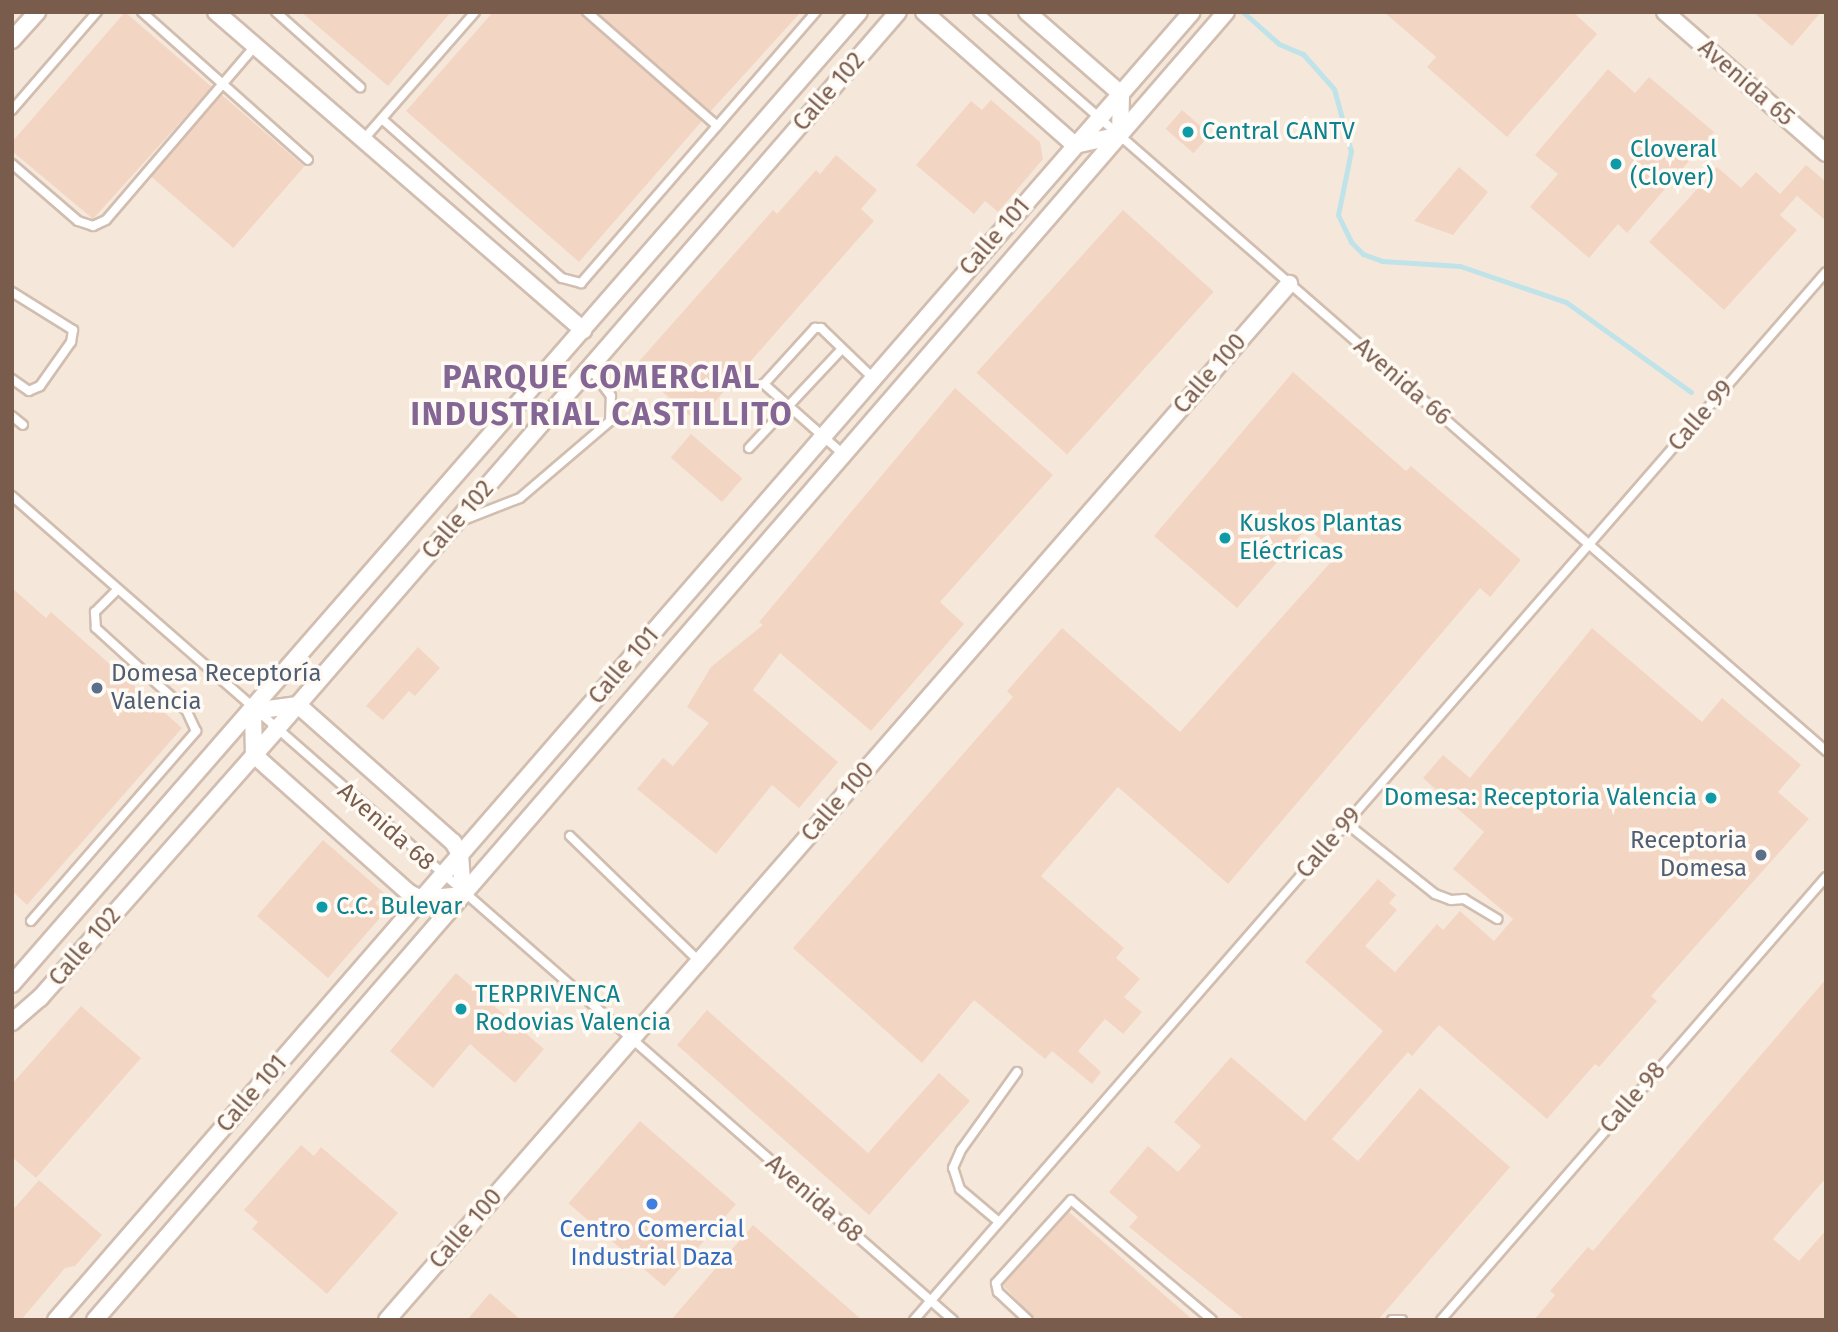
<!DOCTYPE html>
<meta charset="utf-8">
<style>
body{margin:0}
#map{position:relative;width:1838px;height:1332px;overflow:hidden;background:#fdf6ec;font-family:"Fira Sans",sans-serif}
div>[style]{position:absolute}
.residential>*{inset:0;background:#f5e8da;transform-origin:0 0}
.stream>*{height:5px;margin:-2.5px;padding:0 2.5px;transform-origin:2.5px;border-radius:2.5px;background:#bfe3e8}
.building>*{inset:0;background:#f3d5c3;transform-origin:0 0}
.roads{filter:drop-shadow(2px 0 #d1beb0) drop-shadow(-2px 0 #d1beb0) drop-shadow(0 2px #d1beb0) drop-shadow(0 -2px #d1beb0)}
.lane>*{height:8px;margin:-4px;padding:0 4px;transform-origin:4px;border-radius:4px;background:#fff}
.street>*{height:16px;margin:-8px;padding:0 8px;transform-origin:8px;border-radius:8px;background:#fff}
.dots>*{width:19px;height:19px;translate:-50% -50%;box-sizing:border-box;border:4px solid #fffaf3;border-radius:50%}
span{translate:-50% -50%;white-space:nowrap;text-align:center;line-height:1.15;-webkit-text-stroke:7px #fffaf3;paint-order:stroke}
.street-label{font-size:24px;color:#7a5c4d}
.culture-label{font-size:24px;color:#0d838f}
.left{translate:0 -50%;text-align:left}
.right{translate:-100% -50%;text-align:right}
.service-label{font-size:24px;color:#4e5e75}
.shop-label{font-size:24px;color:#366cbe}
.district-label{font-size:32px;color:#846695;font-weight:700;letter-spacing:2px}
.frame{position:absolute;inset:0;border:14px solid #7a5c4d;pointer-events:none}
</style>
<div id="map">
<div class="residential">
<i style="left:12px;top:12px;width:1814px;height:1308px"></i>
</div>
<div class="stream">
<i style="left:1243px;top:12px;width:48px;rotate:41.6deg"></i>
<i style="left:1279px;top:44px;width:26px;rotate:23deg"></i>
<i style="left:1303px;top:54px;width:47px;rotate:48.5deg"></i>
<i style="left:1334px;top:89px;width:64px;rotate:74.7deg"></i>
<i style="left:1351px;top:151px;width:65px;rotate:101.5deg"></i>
<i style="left:1338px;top:215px;width:30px;rotate:64deg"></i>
<i style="left:1351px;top:242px;width:17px;rotate:45deg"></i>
<i style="left:1363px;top:254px;width:20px;rotate:20deg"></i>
<i style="left:1382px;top:261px;width:78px;rotate:3.7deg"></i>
<i style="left:1460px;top:266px;width:112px;rotate:18.8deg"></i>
<i style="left:1566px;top:302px;width:154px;rotate:35.8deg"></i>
</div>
<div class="building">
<i style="clip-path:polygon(125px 12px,212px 87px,93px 219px,12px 151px,12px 142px)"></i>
<i style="clip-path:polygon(301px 12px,451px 12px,388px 86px)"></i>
<i style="clip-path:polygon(493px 12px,581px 12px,702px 121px,579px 262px,406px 111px)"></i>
<i style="clip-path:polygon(597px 12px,801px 12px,710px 112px)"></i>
<i style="clip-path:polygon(1384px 12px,1573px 12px,1597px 34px,1507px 137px,1427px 67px,1436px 57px)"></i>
<i style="clip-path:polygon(1753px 12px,1821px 12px,1792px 46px)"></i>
<i style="clip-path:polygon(1608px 69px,1635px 93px,1649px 77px,1714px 132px,1627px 233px,1618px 224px,1589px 258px,1530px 207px,1558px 174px,1535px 155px)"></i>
<i style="left:222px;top:95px;width:109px;height:108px;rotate:41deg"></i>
<i style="clip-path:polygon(991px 100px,1040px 142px,1043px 159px,998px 212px,985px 201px,974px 214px,916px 165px,971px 101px,982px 110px)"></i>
<i style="left:1182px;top:110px;width:37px;height:25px;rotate:41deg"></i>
<i style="clip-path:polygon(836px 155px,877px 190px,861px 209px,874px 221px,697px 422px,634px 367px,773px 210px,777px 214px,816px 170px,820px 174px)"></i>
<i style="clip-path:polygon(1806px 165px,1826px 182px,1826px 221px,1797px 196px,1780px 215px,1797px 230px,1724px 310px,1649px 242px,1717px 167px,1741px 188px,1756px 172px,1780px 194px)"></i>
<i style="clip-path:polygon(1459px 167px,1488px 192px,1453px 235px,1414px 221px)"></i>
<i style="left:1123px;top:210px;width:122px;height:219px;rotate:42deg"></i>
<i style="clip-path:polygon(1293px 372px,1406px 471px,1411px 466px,1521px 560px,1490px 597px,1480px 588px,1228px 884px,1118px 787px,1041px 876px,1124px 948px,1116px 958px,1140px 979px,1124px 997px,1142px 1012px,1123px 1034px,1105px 1019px,1078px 1051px,1101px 1072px,1092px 1084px,1052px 1051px,1045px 1059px,974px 1000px,922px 1063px,793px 948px,1013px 697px,1007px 691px,1062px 628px,1180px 732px,1338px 554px,1307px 528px,1237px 608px,1154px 536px)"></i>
<i style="clip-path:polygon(955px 388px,1053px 475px,940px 602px,964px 624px,871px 731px,780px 653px,753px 690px,838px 762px,799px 808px,772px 785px,716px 854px,637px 789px,663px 758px,673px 766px,709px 723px,687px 707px,711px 667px,763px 625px,759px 622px)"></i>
<i style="left:691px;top:434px;width:68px;height:31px;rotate:41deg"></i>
<i style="clip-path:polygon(12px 588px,46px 618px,51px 612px,182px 728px,27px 905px,12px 891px)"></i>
<i style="clip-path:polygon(1592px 628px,1702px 722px,1722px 698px,1801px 765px,1778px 792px,1809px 819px,1651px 996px,1657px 1001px,1599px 1067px,1595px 1064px,1547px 1119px,1439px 1025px,1412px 1056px,1408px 1052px,1332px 1139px,1358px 1161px,1420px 1088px,1510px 1167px,1378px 1320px,1245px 1320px,1129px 1227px,1138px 1217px,1109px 1192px,1148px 1146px,1178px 1172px,1201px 1146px,1174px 1122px,1231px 1057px,1305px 1121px,1383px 1031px,1305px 962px,1378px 879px,1396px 895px,1389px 903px,1397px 910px,1365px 946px,1395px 972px,1437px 924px,1443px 930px,1460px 911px,1494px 941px,1513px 919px,1453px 869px,1484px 832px,1423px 778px,1443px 755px,1470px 778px)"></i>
<i style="clip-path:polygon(418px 647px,440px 668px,415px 696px,409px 691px,383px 720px,366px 706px)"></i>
<i style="clip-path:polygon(323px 840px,384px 893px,375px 903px,385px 912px,328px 978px,257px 916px)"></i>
<i style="clip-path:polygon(456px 973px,544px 1049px,515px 1083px,470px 1044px,433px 1088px,390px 1051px)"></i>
<i style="clip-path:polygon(1826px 979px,1826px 1178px,1773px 1239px,1799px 1261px,1826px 1230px,1826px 1320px,1534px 1320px,1555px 1295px,1550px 1291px,1588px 1247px,1593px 1251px,1615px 1225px)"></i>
<i style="clip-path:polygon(81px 1006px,141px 1058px,36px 1178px,12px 1157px,12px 1084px)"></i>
<i style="clip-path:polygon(707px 1010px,868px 1153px,939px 1073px,970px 1101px,869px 1215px,677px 1045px)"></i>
<i style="left:640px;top:1121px;width:127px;height:109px;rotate:41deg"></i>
<i style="clip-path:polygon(301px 1145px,314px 1156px,321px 1147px,398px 1213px,327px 1294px,252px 1229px,258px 1222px,244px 1210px)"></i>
<i style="clip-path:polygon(39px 1180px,102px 1235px,75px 1266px,65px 1268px,21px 1320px,12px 1320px,12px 1211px)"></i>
<i style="clip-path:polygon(1069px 1212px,1193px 1320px,1038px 1320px,1022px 1306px,1003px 1285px)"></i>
<i style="clip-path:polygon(753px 1225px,862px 1320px,671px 1320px)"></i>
<i style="clip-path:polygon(490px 1293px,521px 1320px,467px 1320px)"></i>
</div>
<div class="roads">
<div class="lane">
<i style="left:142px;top:12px;width:222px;rotate:41.7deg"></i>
<i style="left:276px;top:12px;width:113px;rotate:41.8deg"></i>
<i style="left:587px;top:12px;width:173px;rotate:41.2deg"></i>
<i style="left:978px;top:12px;width:1125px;rotate:41.07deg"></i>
<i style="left:12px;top:110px;width:130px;rotate:-49.1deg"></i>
<i style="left:382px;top:119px;width:240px;rotate:41.5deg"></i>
<i style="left:562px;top:278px;width:20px;rotate:15deg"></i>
<i style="left:581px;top:283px;width:359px;rotate:-49.1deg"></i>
<i style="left:363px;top:140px;width:170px;rotate:-48.8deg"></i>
<i style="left:12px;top:164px;width:87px;rotate:40.8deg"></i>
<i style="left:78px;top:221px;width:16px;rotate:18deg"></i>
<i style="left:93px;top:226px;width:14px;rotate:-25deg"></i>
<i style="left:106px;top:220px;width:229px;rotate:-49.4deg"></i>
<i style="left:12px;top:292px;width:72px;rotate:31.9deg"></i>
<i style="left:73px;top:330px;width:12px;rotate:99deg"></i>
<i style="left:71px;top:342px;width:54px;rotate:125.2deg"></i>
<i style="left:40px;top:386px;width:12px;rotate:156deg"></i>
<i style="left:29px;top:391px;width:21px;rotate:-145deg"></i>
<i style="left:12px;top:416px;width:14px;rotate:39deg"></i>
<i style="left:749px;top:448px;width:136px;rotate:-46.8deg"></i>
<i style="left:843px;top:454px;width:106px;rotate:-138.5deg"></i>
<i style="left:764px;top:384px;width:76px;rotate:-47.7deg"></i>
<i style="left:815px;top:328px;width:6px"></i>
<i style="left:821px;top:328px;width:72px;rotate:43.9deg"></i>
<i style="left:12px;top:496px;width:1251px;rotate:41.21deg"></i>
<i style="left:461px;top:521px;width:63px;rotate:-21.3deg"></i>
<i style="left:520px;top:498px;width:118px;rotate:-40.5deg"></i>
<i style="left:610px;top:421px;width:25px;rotate:-88deg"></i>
<i style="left:611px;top:396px;width:35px;rotate:-127deg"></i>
<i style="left:1346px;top:823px;width:114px;rotate:38.6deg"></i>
<i style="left:1435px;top:894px;width:17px;rotate:21deg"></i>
<i style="left:1451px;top:900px;width:13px;rotate:-4deg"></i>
<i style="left:1464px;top:899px;width:39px;rotate:31deg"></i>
<i style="left:570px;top:836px;width:180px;rotate:44.1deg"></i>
<i style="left:31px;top:921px;width:252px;rotate:-49deg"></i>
<i style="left:196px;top:731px;width:23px;rotate:-115deg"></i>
<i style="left:186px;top:710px;width:122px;rotate:-137.7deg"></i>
<i style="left:96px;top:628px;width:16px;rotate:-94deg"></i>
<i style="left:95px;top:612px;width:31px;rotate:-45deg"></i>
<i style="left:999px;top:1222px;width:51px;rotate:-139.8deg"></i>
<i style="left:960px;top:1189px;width:22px;rotate:-108deg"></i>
<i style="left:953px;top:1168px;width:20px;rotate:-66deg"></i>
<i style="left:961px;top:1150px;width:96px;rotate:-54.3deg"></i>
<i style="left:914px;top:1320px;width:1389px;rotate:-48.97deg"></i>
<i style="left:1028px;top:1320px;width:41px;rotate:-137deg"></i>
<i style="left:998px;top:1292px;width:9px;rotate:-103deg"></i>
<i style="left:996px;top:1283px;width:112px;rotate:-47.9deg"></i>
<i style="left:1071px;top:1200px;width:185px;rotate:40.4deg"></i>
<i style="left:1392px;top:1320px;width:10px"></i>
<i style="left:1441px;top:1320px;width:587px;rotate:-49.01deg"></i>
</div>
<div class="street">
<i style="left:216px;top:12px;width:486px;rotate:40.9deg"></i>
<i style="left:924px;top:12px;width:201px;rotate:41.4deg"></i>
<i style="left:1075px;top:145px;width:46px;rotate:-12.5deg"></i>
<i style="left:1120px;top:135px;width:41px;rotate:-88.6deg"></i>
<i style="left:1121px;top:94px;width:125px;rotate:-138.9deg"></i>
<i style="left:1665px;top:12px;width:214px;rotate:41.2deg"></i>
<i style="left:12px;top:40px;width:38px;rotate:-48deg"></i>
<i style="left:298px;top:705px;width:207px;rotate:41.5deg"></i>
<i style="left:453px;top:842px;width:14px;rotate:60deg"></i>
<i style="left:460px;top:854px;width:41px;rotate:85.8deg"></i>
<i style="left:463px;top:895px;width:42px;rotate:174.6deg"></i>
<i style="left:421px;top:899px;width:13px;rotate:-153deg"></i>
<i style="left:409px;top:893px;width:208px;rotate:-138.3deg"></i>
<i style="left:254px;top:755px;width:44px;rotate:-91.3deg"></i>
<i style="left:253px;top:711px;width:45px;rotate:-7.6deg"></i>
<i style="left:12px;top:984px;width:1289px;rotate:-48.93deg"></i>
<i style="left:12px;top:1022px;width:37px;rotate:-41deg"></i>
<i style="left:40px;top:998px;width:356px;rotate:-48.6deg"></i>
<i style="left:275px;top:731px;width:951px;rotate:-49.09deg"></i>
<i style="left:56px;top:1320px;width:1732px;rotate:-49.03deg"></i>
<i style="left:95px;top:1320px;width:1729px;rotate:-49.15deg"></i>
<i style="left:387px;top:1320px;width:1374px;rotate:-48.96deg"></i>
</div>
</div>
<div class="dots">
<i style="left:1188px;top:132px;background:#0f9aa8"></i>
<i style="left:1616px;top:164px;background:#0f9aa8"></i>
<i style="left:1225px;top:538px;background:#0f9aa8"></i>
<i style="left:97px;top:688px;background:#5c6f8a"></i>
<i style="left:1711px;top:798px;background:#0f9aa8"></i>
<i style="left:1761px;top:855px;background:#5c6f8a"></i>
<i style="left:322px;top:907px;background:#0f9aa8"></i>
<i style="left:461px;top:1009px;background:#0f9aa8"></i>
<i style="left:652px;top:1204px;background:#3f7fe0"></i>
</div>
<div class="street-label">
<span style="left:1746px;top:83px;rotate:41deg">Avenida 65</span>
<span style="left:829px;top:92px;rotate:-49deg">Calle 102</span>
<span style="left:995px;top:237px;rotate:-49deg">Calle 101</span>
<span style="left:1210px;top:374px;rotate:-49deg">Calle 100</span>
<span style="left:1402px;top:382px;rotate:41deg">Avenida 66</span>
<span style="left:1701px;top:416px;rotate:-49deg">Calle 99</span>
<span style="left:458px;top:520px;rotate:-49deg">Calle 102</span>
<span style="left:624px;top:666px;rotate:-49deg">Calle 101</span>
<span style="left:838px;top:802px;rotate:-49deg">Calle 100</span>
<span style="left:386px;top:827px;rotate:41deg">Avenida 68</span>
<span style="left:1329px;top:843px;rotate:-49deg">Calle 99</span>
<span style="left:85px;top:947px;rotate:-49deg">Calle 102</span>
<span style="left:252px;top:1094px;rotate:-49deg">Calle 101</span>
<span style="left:1633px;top:1098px;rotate:-49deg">Calle 98</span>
<span style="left:814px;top:1199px;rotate:41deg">Avenida 68</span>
<span style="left:466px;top:1229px;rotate:-49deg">Calle 100</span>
</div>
<div class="culture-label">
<span class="left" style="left:1202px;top:132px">Central CANTV</span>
<span class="left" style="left:1630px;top:164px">Cloveral<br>(Clover)</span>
<span class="left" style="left:1239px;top:538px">Kuskos Plantas<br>Eléctricas</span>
<span class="right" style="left:1697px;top:798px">Domesa: Receptoria Valencia</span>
<span class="left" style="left:336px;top:907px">C.C. Bulevar</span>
<span class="left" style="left:475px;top:1009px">TERPRIVENCA<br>Rodovias Valencia</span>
</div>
<div class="service-label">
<span class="left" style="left:111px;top:688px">Domesa Receptoría<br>Valencia</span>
<span class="right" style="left:1747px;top:855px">Receptoria<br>Domesa</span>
</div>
<div class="shop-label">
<span style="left:652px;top:1244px">Centro Comercial<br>Industrial Daza</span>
</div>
<div class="district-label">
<span style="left:602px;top:396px">PARQUE COMERCIAL<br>INDUSTRIAL CASTILLITO</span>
</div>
<div class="frame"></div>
</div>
